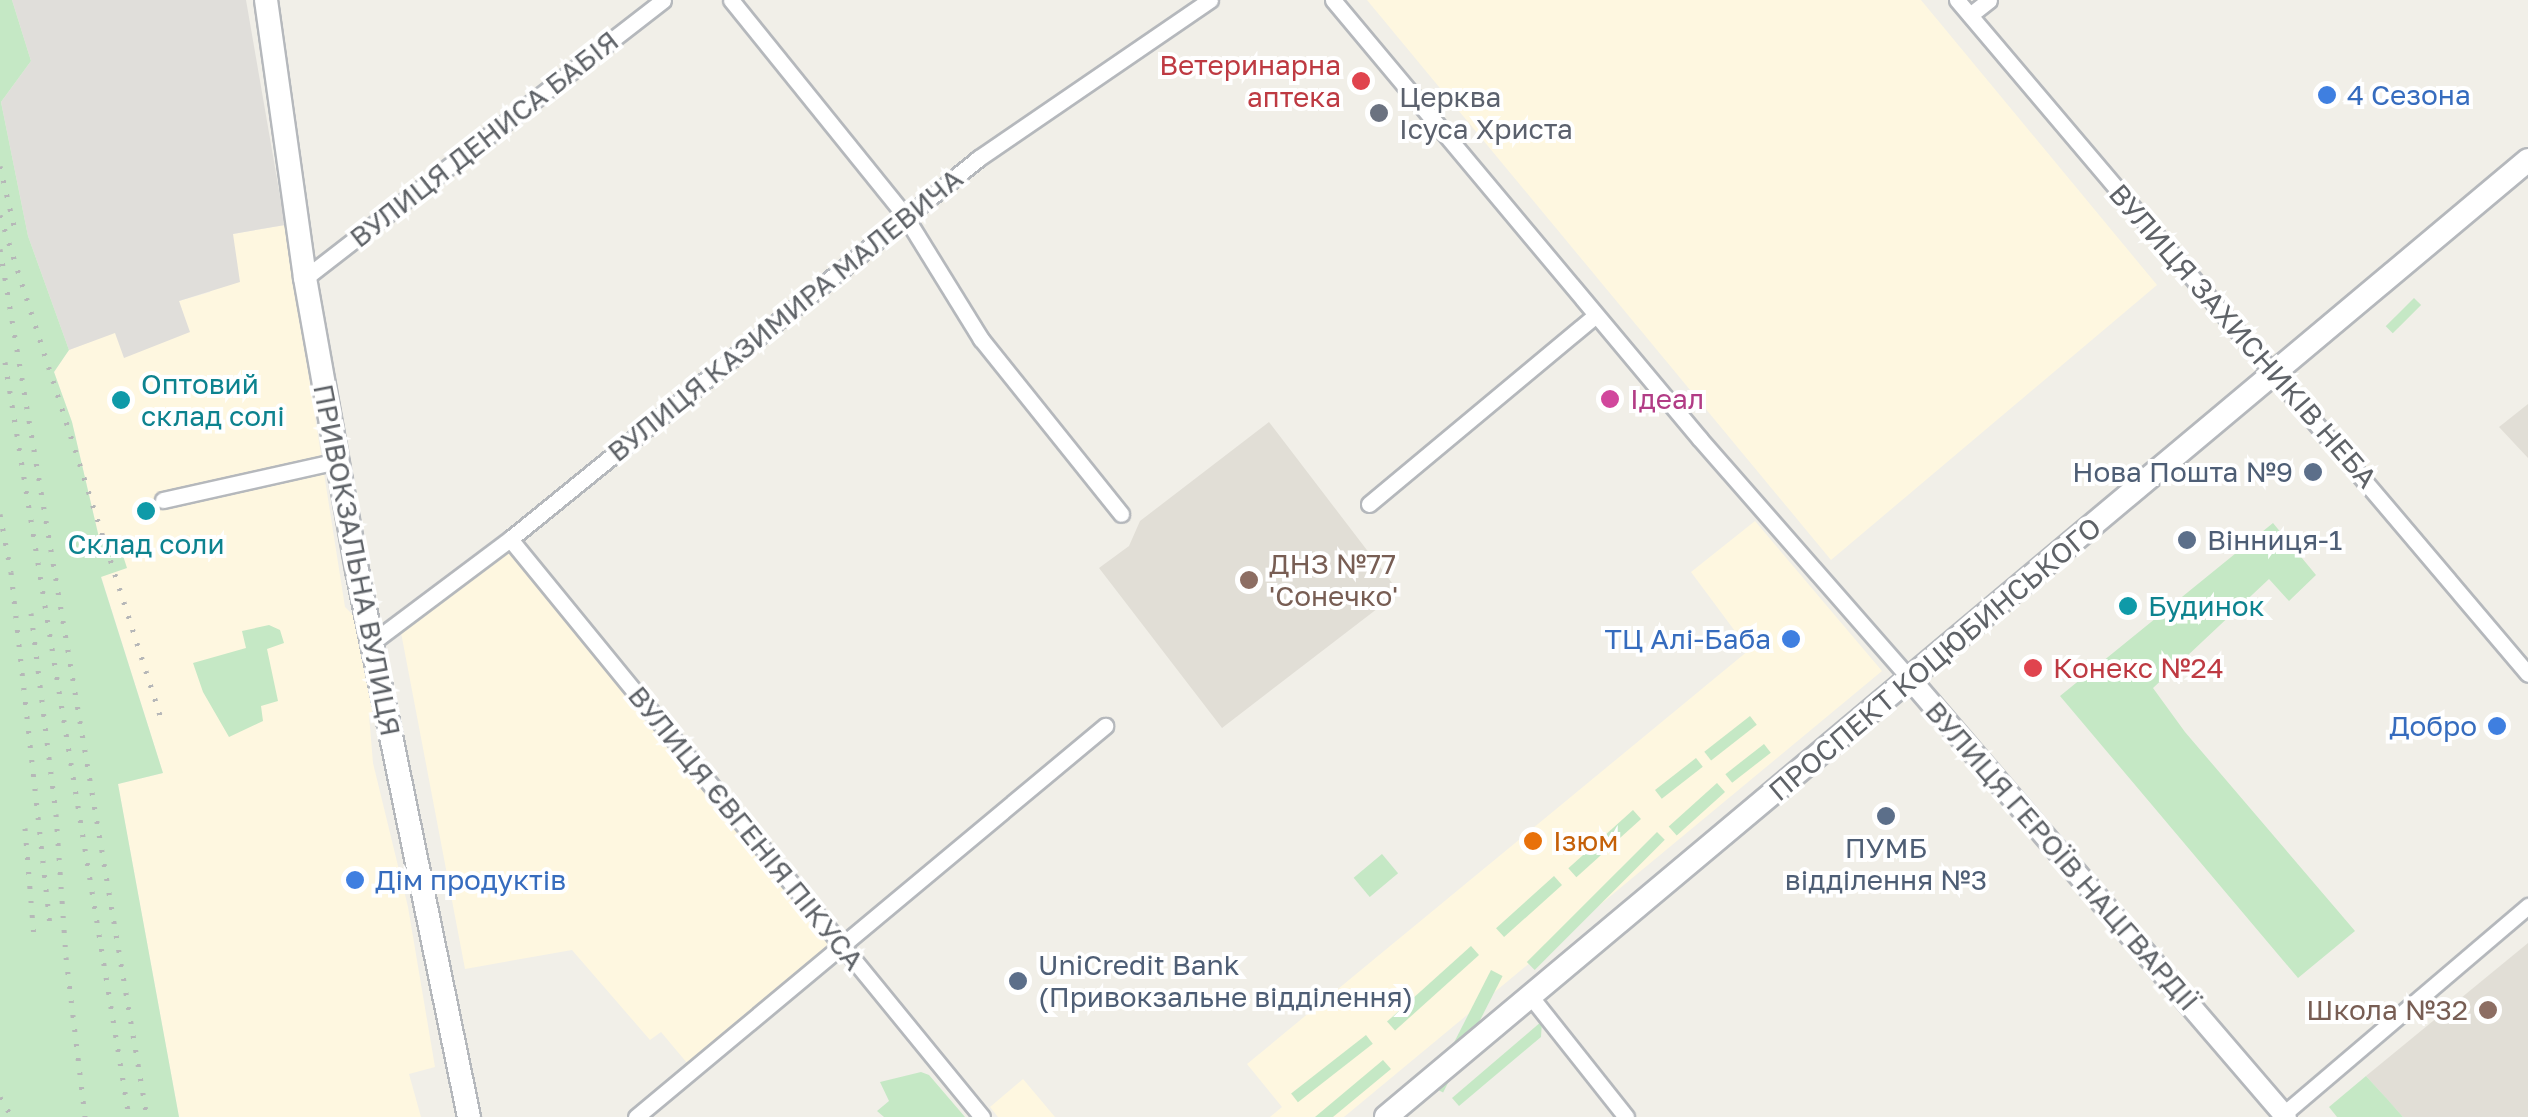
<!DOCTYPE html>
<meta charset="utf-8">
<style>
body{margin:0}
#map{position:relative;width:2528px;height:1117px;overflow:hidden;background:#f1efe8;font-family:"Golos Text",sans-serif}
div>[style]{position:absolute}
.commercial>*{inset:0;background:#fef7e0}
.industrial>*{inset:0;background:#e0deda}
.education>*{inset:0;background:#e1ded6}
.green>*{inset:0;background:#c5e8c5;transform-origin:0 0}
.roads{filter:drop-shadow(2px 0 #b5b8bc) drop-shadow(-2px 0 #b5b8bc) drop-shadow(0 2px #b5b8bc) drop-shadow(0 -2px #b5b8bc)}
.minor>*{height:15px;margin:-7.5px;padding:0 7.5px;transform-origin:7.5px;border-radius:7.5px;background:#fff}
.tertiary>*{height:20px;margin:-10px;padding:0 10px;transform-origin:10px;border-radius:10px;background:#fff}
.secondary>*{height:22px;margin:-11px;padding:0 11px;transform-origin:11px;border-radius:11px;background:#fff}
.rail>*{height:5px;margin-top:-2.5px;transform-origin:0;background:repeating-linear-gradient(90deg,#b6b7b8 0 2.5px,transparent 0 14.5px)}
.dots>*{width:28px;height:28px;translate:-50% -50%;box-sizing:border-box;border:5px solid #fff;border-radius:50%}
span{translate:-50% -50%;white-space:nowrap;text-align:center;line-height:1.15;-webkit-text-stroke:8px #fff;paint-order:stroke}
.health-label{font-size:28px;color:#be3a42}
.right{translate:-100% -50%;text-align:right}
.left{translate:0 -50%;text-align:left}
.shop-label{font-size:28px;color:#366cbe}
.worship-label{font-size:28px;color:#5b616d}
.street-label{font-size:28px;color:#5f6368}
.culture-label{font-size:28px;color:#0d838f}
.hotel-label{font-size:28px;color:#b23c85}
.service-label{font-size:28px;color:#4e5e75}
.education-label{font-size:28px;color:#785e54}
.food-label{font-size:28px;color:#c56008}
</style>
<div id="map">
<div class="commercial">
<i style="clip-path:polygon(1367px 0,1921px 0,2157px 285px,1831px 560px)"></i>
<i style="clip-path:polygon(285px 225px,345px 607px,353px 615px,376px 709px,369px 715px,373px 763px,408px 907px,435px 1067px,409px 1074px,421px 1117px,179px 1117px,118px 784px,163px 773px,101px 576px,126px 568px,100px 542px,72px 422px,54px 372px,69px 350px,115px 332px,189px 332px,179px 301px,210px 292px,233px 234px)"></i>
<i style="clip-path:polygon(1755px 521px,1882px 671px,1344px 1117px,1270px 1117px,1282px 1107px,1247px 1064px,1749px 650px,1691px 572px)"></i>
<i style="clip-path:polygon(510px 539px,844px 946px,693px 1070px,661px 1032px,650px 1040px,572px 950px,465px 969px,399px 622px)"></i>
<i style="clip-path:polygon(1023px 1079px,1055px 1117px,998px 1117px,990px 1107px)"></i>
</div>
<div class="industrial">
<i style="clip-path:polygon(12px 0,246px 0,285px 225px,233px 234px,240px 282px,179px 301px,190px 332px,124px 358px,115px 333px,69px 350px,28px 236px,1px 102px,31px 61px)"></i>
</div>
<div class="education">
<i style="clip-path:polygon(2528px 404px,2528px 458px,2499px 427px)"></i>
<i style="clip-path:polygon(1269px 422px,1399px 592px,1222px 728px,1099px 568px,1129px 546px,1140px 521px)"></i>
<i style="clip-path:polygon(2528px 943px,2528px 1117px,2403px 1117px,2366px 1076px)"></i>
</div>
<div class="green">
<i style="clip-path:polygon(0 0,12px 0,31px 61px,1px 102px,28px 236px,69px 350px,54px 372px,72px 422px,100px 542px,117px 537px,127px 568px,101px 577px,163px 773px,118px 784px,179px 1117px,0 1117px)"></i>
<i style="left:2414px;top:298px;width:10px;height:40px;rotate:45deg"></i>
<i style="clip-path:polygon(2273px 523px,2316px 575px,2289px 601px,2269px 579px,2153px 688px,2185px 732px,2355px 931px,2298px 978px,2060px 696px)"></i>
<i style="clip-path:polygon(269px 625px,280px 630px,284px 643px,267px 649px,278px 701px,261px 706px,263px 721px,229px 737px,203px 692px,193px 663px,246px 648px,242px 631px)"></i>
<i style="left:1750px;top:716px;width:11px;height:58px;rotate:52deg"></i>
<i style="left:1764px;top:744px;width:11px;height:49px;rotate:52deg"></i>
<i style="left:1696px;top:758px;width:11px;height:52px;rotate:52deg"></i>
<i style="left:1717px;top:783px;width:12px;height:65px;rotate:48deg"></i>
<i style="left:1633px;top:810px;width:12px;height:87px;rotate:48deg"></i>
<i style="left:1657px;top:832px;width:11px;height:184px;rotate:45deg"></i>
<i style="left:1382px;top:854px;width:25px;height:37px;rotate:50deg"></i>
<i style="left:1554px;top:876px;width:12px;height:78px;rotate:48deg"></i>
<i style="left:1471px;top:946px;width:12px;height:113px;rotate:48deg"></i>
<i style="left:1491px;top:970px;width:13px;height:131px;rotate:27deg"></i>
<i style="clip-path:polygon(1542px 1021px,1541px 1037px,1459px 1106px,1452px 1098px)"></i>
<i style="left:1366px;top:1035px;width:11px;height:95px;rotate:52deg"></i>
<i style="clip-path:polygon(1383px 1060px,1391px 1069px,1333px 1117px,1315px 1117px)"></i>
<i style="clip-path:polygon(921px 1072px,929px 1075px,965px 1117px,884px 1117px,877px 1111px,889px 1101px,880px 1082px)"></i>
<i style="clip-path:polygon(2366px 1076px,2388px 1100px,2403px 1117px,2337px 1117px,2329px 1107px)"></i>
</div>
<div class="roads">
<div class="minor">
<i style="left:731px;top:0;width:277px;rotate:51.1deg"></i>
<i style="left:905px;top:216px;width:145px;rotate:58.3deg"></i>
<i style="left:981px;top:339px;width:224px;rotate:51.3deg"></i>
<i style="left:1333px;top:0;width:572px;rotate:50.1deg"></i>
<i style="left:1700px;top:439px;width:319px;rotate:48.8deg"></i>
<i style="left:1957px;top:0;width:883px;rotate:49.73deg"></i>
<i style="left:1970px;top:15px;width:24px;rotate:-38deg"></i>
<i style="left:305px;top:278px;width:453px;rotate:-37.8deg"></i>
<i style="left:163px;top:500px;width:178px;rotate:-12.6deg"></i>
<i style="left:1369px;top:504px;width:295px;rotate:-39.8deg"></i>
<i style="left:510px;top:539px;width:746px;rotate:50.76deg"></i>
<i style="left:370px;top:644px;width:175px;rotate:-36.9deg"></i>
<i style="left:510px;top:539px;width:604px;rotate:-39.09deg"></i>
<i style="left:979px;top:158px;width:280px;rotate:-34.4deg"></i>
<i style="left:1531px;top:997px;width:153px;rotate:51.6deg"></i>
<i style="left:636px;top:1117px;width:611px;rotate:-39.82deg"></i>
<i style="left:2280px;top:1117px;width:326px;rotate:-40.4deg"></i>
</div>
<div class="tertiary">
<i style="left:1910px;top:679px;width:577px;rotate:49.36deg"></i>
</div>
<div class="secondary">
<i style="left:266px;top:0;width:281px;rotate:82deg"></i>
<i style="left:305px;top:278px;width:297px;rotate:79.9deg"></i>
<i style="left:357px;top:570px;width:558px;rotate:78.43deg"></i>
<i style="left:1386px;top:1117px;width:1490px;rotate:-39.96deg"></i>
</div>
</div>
<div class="rail">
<i style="left:0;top:166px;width:66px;rotate:76.8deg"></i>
<i style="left:0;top:215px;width:528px;rotate:72.25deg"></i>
<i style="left:0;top:249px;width:880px;rotate:80.39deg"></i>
<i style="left:5px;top:362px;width:765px;rotate:80.67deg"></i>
<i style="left:0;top:514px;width:59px;rotate:79.3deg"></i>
<i style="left:11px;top:572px;width:358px;rotate:83.7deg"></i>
<i style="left:31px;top:613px;width:203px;rotate:82.9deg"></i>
<i style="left:56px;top:814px;width:143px;rotate:86deg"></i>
<i style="left:66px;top:957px;width:161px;rotate:83.2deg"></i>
<i style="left:25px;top:828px;width:109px;rotate:85.3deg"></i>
<i style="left:0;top:1097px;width:23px;rotate:59deg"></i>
</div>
<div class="dots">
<i style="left:1361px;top:81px;background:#e0444e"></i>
<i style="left:2327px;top:95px;background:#3f7fe0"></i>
<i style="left:1379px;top:113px;background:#6b7280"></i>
<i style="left:1610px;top:399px;background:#d1479c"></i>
<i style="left:121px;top:400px;background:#0f9aa8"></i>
<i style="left:2313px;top:472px;background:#5c6f8a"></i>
<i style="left:146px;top:511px;background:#0f9aa8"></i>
<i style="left:2187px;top:540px;background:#5c6f8a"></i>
<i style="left:1249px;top:580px;background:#8d6e63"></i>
<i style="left:2128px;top:606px;background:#0f9aa8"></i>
<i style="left:1791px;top:639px;background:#3f7fe0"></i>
<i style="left:2033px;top:668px;background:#e0444e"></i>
<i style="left:2497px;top:726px;background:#3f7fe0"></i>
<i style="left:1886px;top:816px;background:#5c6f8a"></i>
<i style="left:1533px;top:841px;background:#e8710a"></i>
<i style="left:355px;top:880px;background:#3f7fe0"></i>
<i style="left:1018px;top:981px;background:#5c6f8a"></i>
<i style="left:2488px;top:1010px;background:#8d6e63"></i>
</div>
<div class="health-label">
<span class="right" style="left:1341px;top:81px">Ветеринарна<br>аптека</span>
<span class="left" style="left:2053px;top:668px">Конекс №24</span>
</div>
<div class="shop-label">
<span class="left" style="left:2347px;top:95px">4 Сезона</span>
<span class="right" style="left:1771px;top:639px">ТЦ Алі-Баба</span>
<span class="right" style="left:2477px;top:726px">Добро</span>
<span class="left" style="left:375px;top:880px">Дім продуктів</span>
</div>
<div class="worship-label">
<span class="left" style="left:1399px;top:113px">Церква<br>Ісуса Христа</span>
</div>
<div class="street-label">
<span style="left:484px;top:139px;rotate:-38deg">ВУЛИЦЯ ДЕНИСА БАБІЯ</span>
<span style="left:785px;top:315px;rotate:-39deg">ВУЛИЦЯ КАЗИМИРА МАЛЕВИЧА</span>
<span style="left:2243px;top:336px;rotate:49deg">ВУЛИЦЯ ЗАХИСНИКІВ НЕБА</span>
<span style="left:357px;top:560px;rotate:79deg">ПРИВОКЗАЛЬНА ВУЛИЦЯ</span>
<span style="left:1935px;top:659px;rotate:-40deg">ПРОСПЕКТ КОЦЮБИНСЬКОГО</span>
<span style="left:746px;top:828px;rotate:51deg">ВУЛИЦЯ ЄВГЕНІЯ ПІКУСА</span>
<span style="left:2062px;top:856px;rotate:49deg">ВУЛИЦЯ ГЕРОЇВ НАЦГВАРДІЇ</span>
</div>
<div class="culture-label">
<span class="left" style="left:141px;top:400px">Оптовий<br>склад солі</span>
<span style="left:146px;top:544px">Склад соли</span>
<span class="left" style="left:2148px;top:606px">Будинок</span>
</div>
<div class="hotel-label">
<span class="left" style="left:1630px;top:399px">Ідеал</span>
</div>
<div class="service-label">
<span class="right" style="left:2293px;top:472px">Нова Пошта №9</span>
<span class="left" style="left:2207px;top:540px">Вінниця-1</span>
<span style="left:1886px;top:864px">ПУМБ<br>відділення №3</span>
<span class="left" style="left:1038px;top:981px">UniCredit Bank<br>(Привокзальне відділення)</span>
</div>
<div class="education-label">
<span class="left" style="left:1269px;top:580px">ДНЗ №77<br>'Сонечко'</span>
<span class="right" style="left:2468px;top:1010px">Школа №32</span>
</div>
<div class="food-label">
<span class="left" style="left:1553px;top:841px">Ізюм</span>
</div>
</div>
